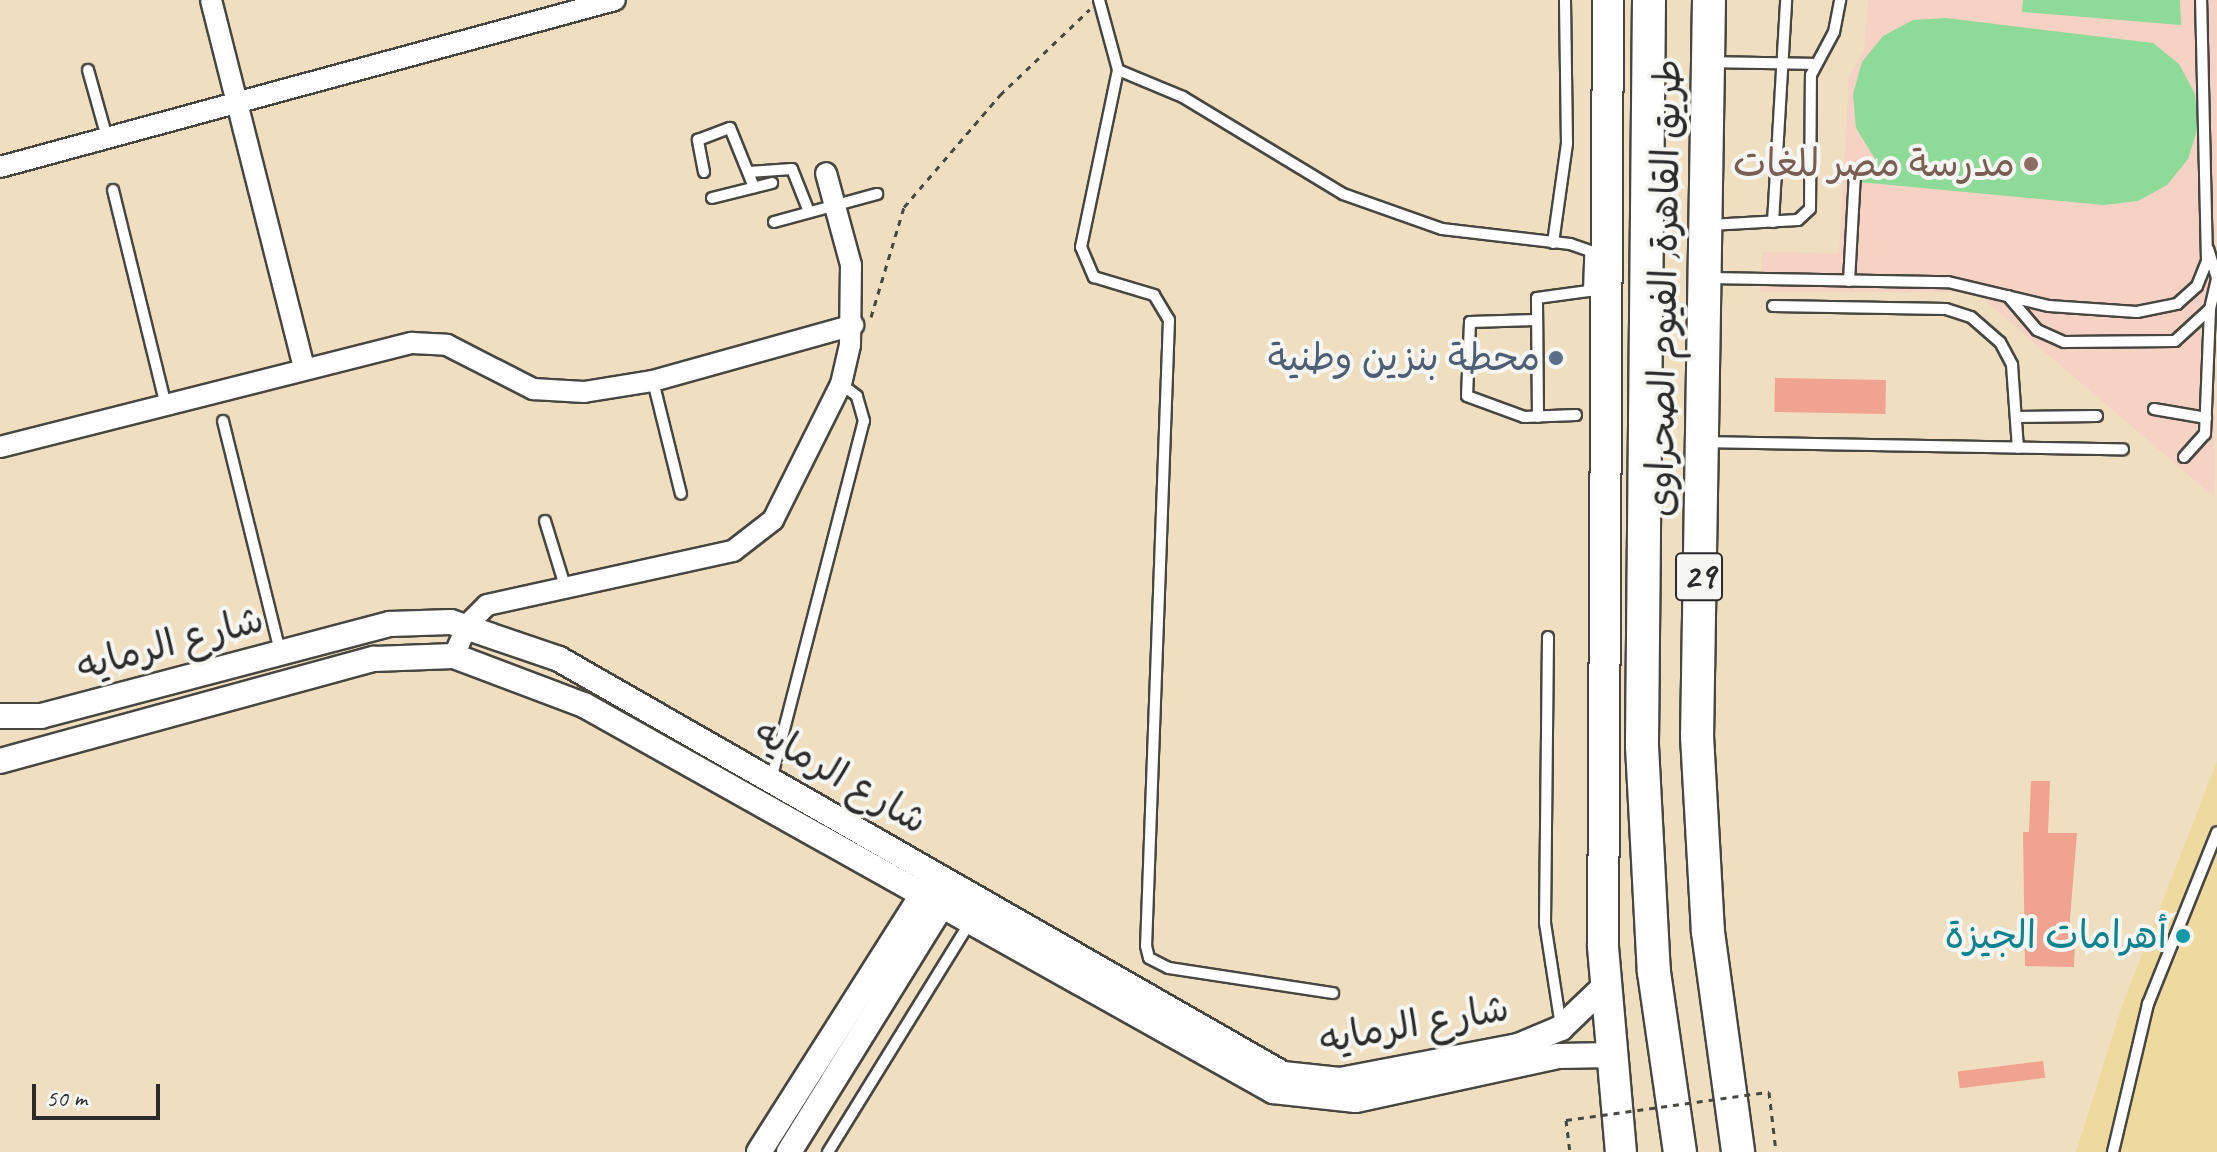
<!DOCTYPE html>
<meta charset="utf-8">
<style>
body{margin:0}
#map{position:relative;width:2217px;height:1152px;overflow:hidden;background:#efdfc0;font-family:Caveat,"Playpen Sans Arabic",sans-serif}
div>[style]{position:absolute}
.built>*{inset:0;background:#f6d2c4}
.green>*{inset:0;background:#8eda98}
.sand>*{inset:0;background:#eeda9e}
.building>*{inset:0;background:#f0a391;transform-origin:0 0}
.path>*{height:3px;margin-top:-1.5px;transform-origin:0;background:repeating-linear-gradient(90deg,#484641 0 6px,transparent 0 12px)}
.roads{filter:drop-shadow(2px 0 #484641) drop-shadow(-2px 0 #484641) drop-shadow(0 2px #484641) drop-shadow(0 -2px #484641)}
.service>*{height:10px;margin:-5px;padding:0 5px;transform-origin:5px;border-radius:5px;background:#fff}
.minor>*{height:20px;margin:-10px;padding:0 10px;transform-origin:10px;border-radius:10px;background:#fff}
.tertiary>*{height:24px;margin:-12px;padding:0 12px;transform-origin:12px;border-radius:12px;background:#fff}
.primary>*{height:30px;margin:-15px;padding:0 15px;transform-origin:15px;border-radius:15px;background:#fff}
.trunk>*{height:32px;margin:-16px;padding:0 16px;transform-origin:16px;border-radius:16px;background:#fff}
.path-bridge>*{height:3px;margin-top:-1.5px;transform-origin:0;background:repeating-linear-gradient(90deg,#484641 0 6px,transparent 0 12px)}
.dots>*{width:22px;height:22px;translate:-50% -50%;box-sizing:border-box;border:4px solid #f6f6f2;border-radius:50%}
span{translate:-50% -50%;white-space:nowrap;text-align:center;line-height:1.15;-webkit-text-stroke:8px #f6f6f2;paint-order:stroke}
.shield-label span{padding:2px 6px;background:#f6f6f2;border:2px solid;border-radius:6px;-webkit-text-stroke-width:0}
.shield-label{font-size:36px;color:#2b2b2b;font-weight:700}
.education-label{font-size:38px;color:#785e54}
.right{translate:-100% -50%;text-align:right}
.street-label{font-size:38px;color:#2b2b2b}
.service-label{font-size:38px;color:#4e5e75}
.culture-label{font-size:38px;color:#0d838f}
.scale{position:absolute;left:32px;top:1084px;width:128px;height:36px;box-sizing:border-box;border:4px solid #2b2b2b;border-top:0;padding-left:10px;font-size:24px;line-height:28px;white-space:nowrap;color:#2b2b2b;-webkit-text-stroke:6px #f6f6f2;paint-order:stroke}
</style>
<div id="map">
<div class="built">
<i style="clip-path:polygon(1868px 0,2217px 0,2214px 497px,1975px 292px,1760px 292px,1762px 252px,1839px 253px,1849px 76px,1864px 50px)"></i>
</div>
<div class="green">
<i style="clip-path:polygon(2023px 0,2180px 0,2181px 25px,2022px 12px)"></i>
<i style="clip-path:polygon(1946px 18px,2153px 43px,2179px 64px,2195px 94px,2198px 127px,2188px 159px,2167px 185px,2138px 201px,2104px 205px,1859px 182px,1861px 162px,1877px 162px,1856px 128px,1853px 94px,1862px 62px,1883px 36px,1913px 20px)"></i>
</div>
<div class="sand">
<i style="clip-path:polygon(2217px 761px,2217px 1152px,2076px 1152px,2121px 1009px)"></i>
</div>
<div class="building">
<i style="left:1775px;top:378px;width:111px;height:34px;rotate:1deg"></i>
<i style="clip-path:polygon(2031px 781px,2050px 781px,2048px 833px,2077px 833px,2068px 943px,2075px 943px,2074px 967px,2025px 966px,2023px 832px,2029px 832px)"></i>
<i style="left:2043px;top:1061px;width:17px;height:86px;rotate:83deg"></i>
</div>
<div class="path">
<i style="left:871px;top:317px;width:115px;rotate:-73.3deg"></i>
<i style="left:904px;top:207px;width:148px;rotate:-49.4deg"></i>
<i style="left:1000px;top:95px;width:124px;rotate:-43.7deg"></i>
<i style="left:1769px;top:1092px;width:60px;rotate:83.3deg"></i>
<i style="left:1566px;top:1120px;width:32px;rotate:83deg"></i>
</div>
<div class="roads">
<div class="service">
<i style="left:1099px;top:0;width:73px;rotate:74.8deg"></i>
<i style="left:1118px;top:70px;width:70px;rotate:22.6deg"></i>
<i style="left:1183px;top:97px;width:187px;rotate:31.2deg"></i>
<i style="left:1343px;top:194px;width:105px;rotate:19.5deg"></i>
<i style="left:1442px;top:229px;width:129px;rotate:6.7deg"></i>
<i style="left:1570px;top:244px;width:37px;rotate:19deg"></i>
<i style="left:1710px;top:62px;width:105px;rotate:1.1deg"></i>
<i style="left:88px;top:70px;width:74px;rotate:74.3deg"></i>
<i style="left:1118px;top:70px;width:181px;rotate:101.8deg"></i>
<i style="left:1081px;top:247px;width:33px;rotate:67deg"></i>
<i style="left:1094px;top:277px;width:63px;rotate:16.7deg"></i>
<i style="left:1154px;top:295px;width:29px;rotate:59deg"></i>
<i style="left:1169px;top:320px;width:626px;rotate:92.1deg"></i>
<i style="left:1146px;top:946px;width:12px;rotate:76deg"></i>
<i style="left:1149px;top:958px;width:22px;rotate:27deg"></i>
<i style="left:1169px;top:968px;width:166px;rotate:8.7deg"></i>
<i style="left:704px;top:172px;width:33px;rotate:-101deg"></i>
<i style="left:698px;top:140px;width:34px;rotate:-21deg"></i>
<i style="left:730px;top:128px;width:64px;rotate:67.9deg"></i>
<i style="left:749px;top:172px;width:43px;rotate:-4deg"></i>
<i style="left:792px;top:169px;width:46px;rotate:68.4deg"></i>
<i style="left:113px;top:190px;width:222px;rotate:76.2deg"></i>
<i style="left:712px;top:198px;width:62px;rotate:-14deg"></i>
<i style="left:774px;top:222px;width:107px;rotate:-15.2deg"></i>
<i style="left:1773px;top:222px;width:222px;rotate:-86.6deg"></i>
<i style="left:1710px;top:225px;width:88px;rotate:-3.3deg"></i>
<i style="left:1798px;top:220px;width:16px;rotate:-43deg"></i>
<i style="left:1810px;top:209px;width:134px;rotate:-89.6deg"></i>
<i style="left:1811px;top:75px;width:49px;rotate:-61.9deg"></i>
<i style="left:1834px;top:32px;width:33px;rotate:-79deg"></i>
<i style="left:1553px;top:243px;width:100px;rotate:-82deg"></i>
<i style="left:1567px;top:144px;width:144px;rotate:-90.8deg"></i>
<i style="left:1710px;top:278px;width:238px;rotate:1deg"></i>
<i style="left:1948px;top:282px;width:104px;rotate:13.4deg"></i>
<i style="left:2049px;top:306px;width:88px;rotate:3.9deg"></i>
<i style="left:2137px;top:312px;width:41px;rotate:-11.3deg"></i>
<i style="left:2177px;top:304px;width:27px;rotate:-42deg"></i>
<i style="left:2197px;top:286px;width:27px;rotate:-68deg"></i>
<i style="left:2207px;top:261px;width:261px;rotate:-91.3deg"></i>
<i style="left:1849px;top:281px;width:109px;rotate:-86.8deg"></i>
<i style="left:2008px;top:296px;width:45px;rotate:49.5deg"></i>
<i style="left:2037px;top:330px;width:30px;rotate:24deg"></i>
<i style="left:2064px;top:342px;width:111px;rotate:-0.5deg"></i>
<i style="left:2175px;top:341px;width:47px;rotate:-42.4deg"></i>
<i style="left:2210px;top:309px;width:32px;rotate:-77deg"></i>
<i style="left:2217px;top:278px;width:30px;rotate:-107deg"></i>
<i style="left:1773px;top:306px;width:173px;rotate:1deg"></i>
<i style="left:1946px;top:309px;width:26px;rotate:18deg"></i>
<i style="left:1971px;top:317px;width:38px;rotate:41deg"></i>
<i style="left:2000px;top:342px;width:26px;rotate:62deg"></i>
<i style="left:2012px;top:365px;width:83px;rotate:85.9deg"></i>
<i style="left:1536px;top:320px;width:66px;rotate:178.3deg"></i>
<i style="left:1470px;top:322px;width:74px;rotate:92.3deg"></i>
<i style="left:1467px;top:396px;width:61px;rotate:20.2deg"></i>
<i style="left:1524px;top:417px;width:52px;rotate:-2.2deg"></i>
<i style="left:653px;top:381px;width:116px;rotate:76.1deg"></i>
<i style="left:2154px;top:409px;width:53px;rotate:9.8deg"></i>
<i style="left:1538px;top:417px;width:119px;rotate:-90.5deg"></i>
<i style="left:1537px;top:298px;width:52px;rotate:-7.7deg"></i>
<i style="left:1589px;top:291px;width:38px;rotate:-88deg"></i>
<i style="left:2017px;top:417px;width:80px;rotate:-0.7deg"></i>
<i style="left:223px;top:421px;width:237px;rotate:76.1deg"></i>
<i style="left:1705px;top:442px;width:418px;rotate:1deg"></i>
<i style="left:2184px;top:457px;width:31px;rotate:-48deg"></i>
<i style="left:2205px;top:434px;width:123px;rotate:-87.7deg"></i>
<i style="left:545px;top:521px;width:68px;rotate:72.9deg"></i>
<i style="left:1548px;top:637px;width:286px;rotate:90.6deg"></i>
<i style="left:1545px;top:923px;width:104px;rotate:81.2deg"></i>
<i style="left:772px;top:776px;width:367px;rotate:-75.5deg"></i>
<i style="left:864px;top:421px;width:26px;rotate:-106deg"></i>
<i style="left:857px;top:396px;width:20px;rotate:-143deg"></i>
<i style="left:828px;top:1152px;width:270px;rotate:-58.3deg"></i>
<i style="left:2113px;top:1152px;width:152px;rotate:-76.7deg"></i>
<i style="left:2148px;top:1004px;width:185px;rotate:-68.1deg"></i>
</div>
<div class="minor">
<i style="left:211px;top:0;width:379px;rotate:75.8deg"></i>
<i style="left:0;top:167px;width:637px;rotate:-15.19deg"></i>
<i style="left:0;top:447px;width:425px;rotate:-14.2deg"></i>
<i style="left:412px;top:343px;width:35px;rotate:3deg"></i>
<i style="left:447px;top:345px;width:97px;rotate:27.1deg"></i>
<i style="left:533px;top:389px;width:51px;rotate:3.4deg"></i>
<i style="left:584px;top:392px;width:70px;rotate:-9.1deg"></i>
<i style="left:653px;top:381px;width:208px;rotate:-15.6deg"></i>
<i style="left:454px;top:656px;width:34px;rotate:-67deg"></i>
<i style="left:467px;top:625px;width:28px;rotate:-45deg"></i>
<i style="left:487px;top:605px;width:252px;rotate:-12.4deg"></i>
<i style="left:733px;top:551px;width:51px;rotate:-37.8deg"></i>
<i style="left:773px;top:520px;width:152px;rotate:-63.4deg"></i>
<i style="left:841px;top:384px;width:40px;rotate:-77deg"></i>
<i style="left:850px;top:345px;width:80px;rotate:-89.3deg"></i>
<i style="left:851px;top:265px;width:95px;rotate:-105.2deg"></i>
</div>
<div class="tertiary">
<i style="left:0;top:716px;width:41px"></i>
<i style="left:41px;top:716px;width:361px;rotate:-14.8deg"></i>
<i style="left:390px;top:624px;width:61px;rotate:-1.9deg"></i>
<i style="left:451px;top:622px;width:114px;rotate:18.9deg"></i>
<i style="left:559px;top:659px;width:835px;rotate:29.82deg"></i>
<i style="left:1283px;top:1074px;width:57px;rotate:6deg"></i>
<i style="left:1340px;top:1080px;width:181px;rotate:-10.8deg"></i>
<i style="left:1518px;top:1046px;width:47px;rotate:-22.7deg"></i>
<i style="left:1561px;top:1028px;width:62px;rotate:-43.7deg"></i>
<i style="left:0;top:761px;width:388px;rotate:-15.3deg"></i>
<i style="left:374px;top:659px;width:80px;rotate:-2.1deg"></i>
<i style="left:454px;top:656px;width:139px;rotate:20.7deg"></i>
<i style="left:584px;top:705px;width:790px;rotate:29.26deg"></i>
<i style="left:1273px;top:1091px;width:83px;rotate:6.2deg"></i>
<i style="left:1356px;top:1100px;width:207px;rotate:-12.3deg"></i>
<i style="left:1558px;top:1056px;width:54px;rotate:-1.1deg"></i>
<i style="left:759px;top:1152px;width:325px;rotate:-57.6deg"></i>
<i style="left:789px;top:1152px;width:309px;rotate:-58.2deg"></i>
</div>
<div class="primary">
<i style="left:1608px;top:0;width:947px;rotate:90.3deg"></i>
<i style="left:1603px;top:947px;width:206px;rotate:85deg"></i>
</div>
<div class="trunk">
<i style="left:1649px;top:0;width:746px;rotate:90.54deg"></i>
<i style="left:1642px;top:746px;width:226px;rotate:87deg"></i>
<i style="left:1654px;top:972px;width:182px;rotate:81.8deg"></i>
<i style="left:1709px;top:0;width:736px;rotate:90.93deg"></i>
<i style="left:1697px;top:736px;width:196px;rotate:86.8deg"></i>
<i style="left:1708px;top:932px;width:222px;rotate:82.2deg"></i>
</div>
</div>
<div class="path-bridge">
<i style="left:1566px;top:1120px;width:205px;rotate:-7.9deg"></i>
</div>
<div class="dots">
<i style="left:2031px;top:164px;background:#8d6e63"></i>
<i style="left:1556px;top:358px;background:#5c6f8a"></i>
<i style="left:2183px;top:936px;background:#0f9aa8"></i>
</div>
<div class="shield-label">
<span style="left:1699px;top:577px">29</span>
</div>
<div class="education-label">
<span class="right" style="left:2015px;top:164px">مدرسة مصر للغات</span>
</div>
<div class="street-label">
<span style="left:1664px;top:288px;rotate:-89deg">طريق القاهرة, الفيوم الصحراوى</span>
<span style="left:170px;top:643px;rotate:-15deg">شارع الرمايه</span>
<span style="left:841px;top:776px;rotate:30deg">شارع الرمايه</span>
<span style="left:1414px;top:1024px;rotate:-10deg">شارع الرمايه</span>
</div>
<div class="service-label">
<span class="right" style="left:1540px;top:358px">محطة بنزين وطنية</span>
</div>
<div class="culture-label">
<span class="right" style="left:2167px;top:936px">أهرامات الجيزة</span>
</div>
<div class="scale">50 m</div>
</div>
